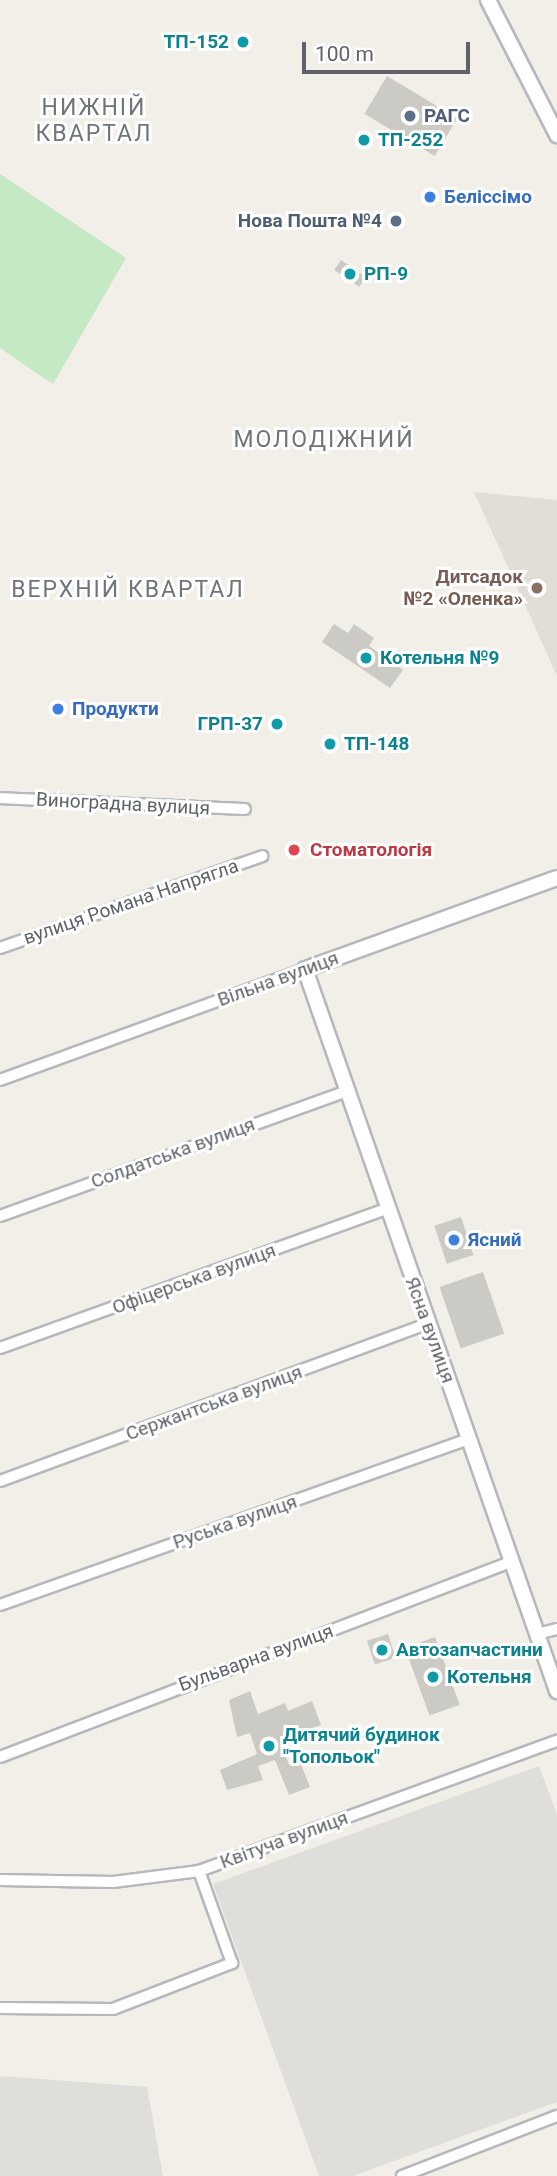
<!DOCTYPE html>
<meta charset="utf-8">
<style>
body{margin:0}
#map{position:relative;width:557px;height:2176px;overflow:hidden;background:#f1efe8;font-family:Roboto,sans-serif}
div>[style]{position:absolute}
.industrial>*{inset:0;background:#e0deda}
.education>*{inset:0;background:#e1ded6}
.green>*{inset:0;background:#c5e8c5}
.building>*{inset:0;background:#cccac5;transform-origin:0 0}
.roads{filter:drop-shadow(2px 0 #b5b8bc) drop-shadow(-2px 0 #b5b8bc) drop-shadow(0 2px #b5b8bc) drop-shadow(0 -2px #b5b8bc)}
.street>*{height:10px;margin:-5px;padding:0 5px;transform-origin:5px;border-radius:5px;background:#fff}
.secondary>*{height:14px;margin:-7px;padding:0 7px;transform-origin:7px;border-radius:7px;background:#fff}
.dots>*{width:19px;height:19px;translate:-50% -50%;box-sizing:border-box;border:4px solid #fff;border-radius:50%}
span{translate:-50% -50%;white-space:nowrap;text-align:center;line-height:1.15;-webkit-text-stroke:6px #fff;paint-order:stroke}
.culture-label{font-size:19px;color:#0d838f;font-weight:700}
.right{translate:-100% -50%;text-align:right}
.left{translate:0 -50%;text-align:left}
.service-label{font-size:19px;color:#4e5e75;font-weight:700}
.shop-label{font-size:19px;color:#366cbe;font-weight:700}
.education-label{font-size:19px;color:#785e54;font-weight:700}
.street-label{font-size:19px;color:#5f6368}
.health-label{font-size:19px;color:#be3a42;font-weight:700}
.quarter-label{font-size:23px;color:#70757a;letter-spacing:2px}
.scale{position:absolute;left:302px;top:42px;width:168px;height:32px;box-sizing:border-box;border:4px solid #5f6368;border-top:0;padding-left:9px;font-size:21px;line-height:24px;white-space:nowrap;color:#5f6368;-webkit-text-stroke:5px #fff;paint-order:stroke}
</style>
<div id="map">
<div class="industrial">
<i style="clip-path:polygon(539px 1766px,557px 1814px,557px 2102px,353px 2176px,319px 2176px,213px 1884px)"></i>
<i style="clip-path:polygon(0 2076px,147px 2087px,163px 2176px,0 2176px)"></i>
</div>
<div class="education">
<i style="clip-path:polygon(474px 492px,557px 500px,557px 676px)"></i>
</div>
<div class="green">
<i style="clip-path:polygon(0 174px,126px 258px,53px 384px,0 348px)"></i>
</div>
<div class="building">
<i style="left:387px;top:76px;width:82px;height:44px;rotate:31deg"></i>
<i style="left:341px;top:260px;width:30px;height:12px;rotate:34deg"></i>
<i style="clip-path:polygon(334px 624px,348px 633px,354px 624px,374px 638px,369px 646px,403px 670px,390px 688px,322px 642px)"></i>
<i style="left:461px;top:1217px;width:40px;height:28px;rotate:72deg"></i>
<i style="left:483px;top:1272px;width:65px;height:46px;rotate:71deg"></i>
<i style="left:388px;top:1634px;width:25px;height:22px;rotate:72deg"></i>
<i style="left:435px;top:1637px;width:72px;height:32px;rotate:70deg"></i>
<i style="clip-path:polygon(250px 1691px,258px 1714px,285px 1703px,288px 1711px,312px 1701px,321px 1725px,280px 1739px,289px 1765px,299px 1759px,310px 1787px,289px 1795px,275px 1760px,258px 1766px,263px 1780px,227px 1790px,220px 1770px,257px 1754px,250px 1733px,237px 1737px,229px 1700px)"></i>
</div>
<div class="roads">
<div class="street">
<i style="left:0;top:798px;width:245px;rotate:2.6deg"></i>
<i style="left:0;top:948px;width:278px;rotate:-19.3deg"></i>
<i style="left:0;top:1080px;width:325px;rotate:-20deg"></i>
<i style="left:0;top:1216px;width:369px;rotate:-19.8deg"></i>
<i style="left:0;top:1348px;width:411px;rotate:-19.8deg"></i>
<i style="left:0;top:1481px;width:455px;rotate:-20.2deg"></i>
<i style="left:0;top:1605px;width:498px;rotate:-19.5deg"></i>
<i style="left:537px;top:1634px;width:21px;rotate:-14deg"></i>
<i style="left:0;top:1757px;width:549px;rotate:-20.91deg"></i>
<i style="left:0;top:1880px;width:113px;rotate:1deg"></i>
<i style="left:113px;top:1882px;width:87px;rotate:-7.3deg"></i>
<i style="left:199px;top:1871px;width:381px;rotate:-20deg"></i>
<i style="left:0;top:2008px;width:113px;rotate:0.5deg"></i>
<i style="left:113px;top:2009px;width:128px;rotate:-21.1deg"></i>
<i style="left:232px;top:1963px;width:98px;rotate:-109.7deg"></i>
<i style="left:402px;top:2176px;width:166px;rotate:-21.2deg"></i>
</div>
<div class="secondary">
<i style="left:488px;top:0;width:152px;rotate:62.9deg"></i>
<i style="left:557px;top:878px;width:268px;rotate:160.1deg"></i>
<i style="left:305px;top:969px;width:765px;rotate:70.76deg"></i>
</div>
</div>
<div class="dots">
<i style="left:243px;top:42px;background:#0f9aa8"></i>
<i style="left:410px;top:116px;background:#5c6f8a"></i>
<i style="left:364px;top:140px;background:#0f9aa8"></i>
<i style="left:430px;top:197px;background:#3f7fe0"></i>
<i style="left:396px;top:221px;background:#5c6f8a"></i>
<i style="left:350px;top:274px;background:#0f9aa8"></i>
<i style="left:537px;top:588px;background:#8d6e63"></i>
<i style="left:366px;top:658px;background:#0f9aa8"></i>
<i style="left:58px;top:709px;background:#3f7fe0"></i>
<i style="left:277px;top:724px;background:#0f9aa8"></i>
<i style="left:330px;top:744px;background:#0f9aa8"></i>
<i style="left:294px;top:850px;background:#e0444e"></i>
<i style="left:454px;top:1240px;background:#3f7fe0"></i>
<i style="left:382px;top:1650px;background:#0f9aa8"></i>
<i style="left:433px;top:1677px;background:#0f9aa8"></i>
<i style="left:269px;top:1746px;background:#0f9aa8"></i>
</div>
<div class="culture-label">
<span class="right" style="left:229px;top:42px">ТП-152</span>
<span class="left" style="left:378px;top:140px">ТП-252</span>
<span class="left" style="left:364px;top:274px">РП-9</span>
<span class="left" style="left:380px;top:658px">Котельня №9</span>
<span class="right" style="left:263px;top:724px">ГРП-37</span>
<span class="left" style="left:344px;top:744px">ТП-148</span>
<span class="left" style="left:396px;top:1650px">Автозапчастини</span>
<span class="left" style="left:447px;top:1677px">Котельня</span>
<span class="left" style="left:283px;top:1746px">Дитячий будинок<br>"Топольок"</span>
</div>
<div class="service-label">
<span class="left" style="left:424px;top:116px">РАГС</span>
<span class="right" style="left:382px;top:221px">Нова Пошта №4</span>
</div>
<div class="shop-label">
<span class="left" style="left:444px;top:197px">Беліссімо</span>
<span class="left" style="left:72px;top:709px">Продукти</span>
<span class="left" style="left:468px;top:1240px">Ясний</span>
</div>
<div class="education-label">
<span class="right" style="left:523px;top:588px">Дитсадок<br>№2 «Оленка»</span>
</div>
<div class="street-label">
<span style="left:123px;top:804px;rotate:3deg">Виноградна вулиця</span>
<span style="left:131px;top:902px;rotate:-19deg">вулиця Романа Напрягла</span>
<span style="left:278px;top:979px;rotate:-20deg">Вільна вулиця</span>
<span style="left:173px;top:1153px;rotate:-20deg">Солдатська вулиця</span>
<span style="left:194px;top:1279px;rotate:-20deg">Офіцерська вулиця</span>
<span style="left:430px;top:1330px;rotate:70deg">Ясна вулиця</span>
<span style="left:214px;top:1403px;rotate:-20deg">Сержантська вулиця</span>
<span style="left:235px;top:1522px;rotate:-19deg">Руська вулиця</span>
<span style="left:256px;top:1658px;rotate:-20deg">Бульварна вулиця</span>
<span style="left:284px;top:1840px;rotate:-20deg">Квітуча вулиця</span>
</div>
<div class="health-label">
<span class="left" style="left:310px;top:850px">Стоматологія</span>
</div>
<div class="quarter-label">
<span style="left:94px;top:121px">НИЖНІЙ<br>КВАРТАЛ</span>
<span style="left:324px;top:440px">МОЛОДІЖНИЙ</span>
<span style="left:128px;top:590px">ВЕРХНІЙ КВАРТАЛ</span>
</div>
<div class="scale">100 m</div>
</div>
